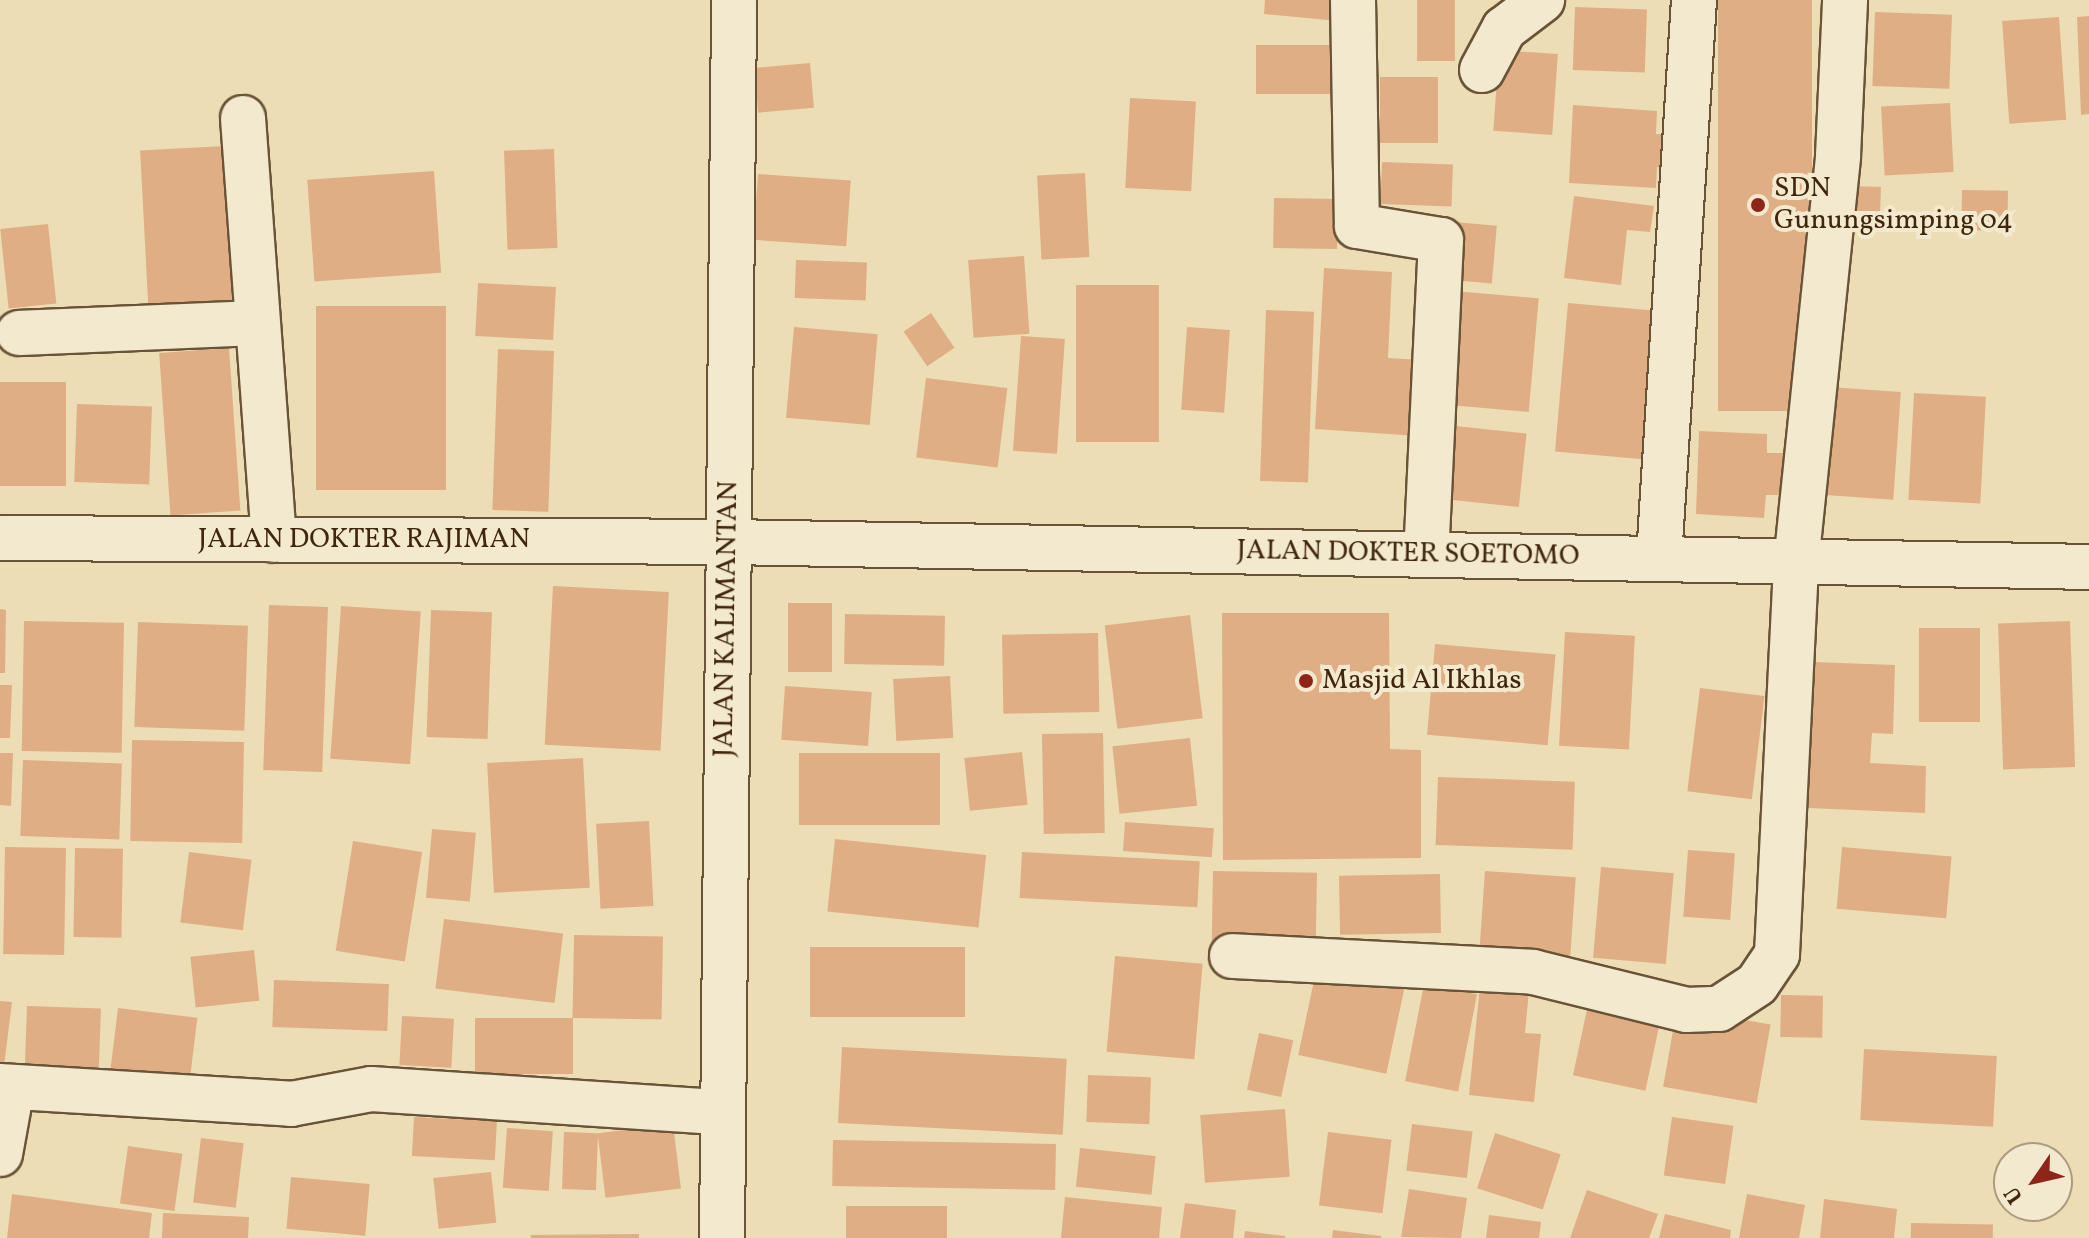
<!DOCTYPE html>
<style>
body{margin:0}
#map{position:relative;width:2089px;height:1238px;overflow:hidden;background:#ecddb5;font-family:Vollkorn,serif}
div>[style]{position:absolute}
.building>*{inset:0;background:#e0ae85;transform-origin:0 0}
.roads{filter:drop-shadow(2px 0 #6a5437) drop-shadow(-2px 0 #6a5437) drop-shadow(0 2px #6a5437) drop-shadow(0 -2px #6a5437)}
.street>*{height:44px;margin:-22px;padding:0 22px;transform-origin:22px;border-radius:22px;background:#f3e9cf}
.secondary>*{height:44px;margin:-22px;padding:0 22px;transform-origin:22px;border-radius:22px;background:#f3e9cf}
.dots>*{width:22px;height:22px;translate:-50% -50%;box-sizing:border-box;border:4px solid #f3e9cf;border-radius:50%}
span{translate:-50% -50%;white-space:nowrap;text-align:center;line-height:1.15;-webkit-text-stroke:8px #f3e9cf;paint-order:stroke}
.poi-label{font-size:28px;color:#3f260d}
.left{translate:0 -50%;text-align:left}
.street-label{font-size:28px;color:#3f260d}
.north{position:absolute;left:1993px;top:1142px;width:80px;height:80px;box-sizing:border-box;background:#f3e9cf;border:2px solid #ab9b81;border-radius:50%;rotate:236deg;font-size:22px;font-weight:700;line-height:32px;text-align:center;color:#3f260d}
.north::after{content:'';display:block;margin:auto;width:28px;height:36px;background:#8f2418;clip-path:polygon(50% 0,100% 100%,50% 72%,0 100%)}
</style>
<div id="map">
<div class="building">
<i style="clip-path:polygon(1265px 0,1340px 0,1338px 21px,1264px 14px)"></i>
<i style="left:1417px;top:0;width:38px;height:61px"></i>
<i style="left:1718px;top:0;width:94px;height:411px"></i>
<i style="left:1575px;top:7px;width:72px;height:63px;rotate:2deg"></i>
<i style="left:1875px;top:12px;width:77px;height:74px;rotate:2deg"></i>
<i style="clip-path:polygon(2089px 16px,2089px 114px,2081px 115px,2077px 17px)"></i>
<i style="left:2059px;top:17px;width:103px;height:57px;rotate:86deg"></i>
<i style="left:1256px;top:45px;width:80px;height:49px"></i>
<i style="left:1499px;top:50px;width:59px;height:81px;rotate:4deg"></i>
<i style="left:810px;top:63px;width:45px;height:56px;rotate:85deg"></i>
<i style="left:1380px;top:77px;width:58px;height:66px"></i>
<i style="left:1130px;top:98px;width:66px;height:90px;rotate:3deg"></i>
<i style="left:1950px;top:103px;width:69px;height:69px;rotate:87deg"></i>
<i style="clip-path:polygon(1573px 105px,1657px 111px,1656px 134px,1678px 135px,1676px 168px,1657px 167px,1656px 188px,1569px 183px)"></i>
<i style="left:224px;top:146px;width:156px;height:84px;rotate:87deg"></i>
<i style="left:554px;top:149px;width:99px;height:50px;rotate:88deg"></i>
<i style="left:1382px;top:162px;width:71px;height:42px;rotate:2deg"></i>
<i style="left:434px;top:171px;width:102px;height:127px;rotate:86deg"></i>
<i style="left:1085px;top:173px;width:84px;height:48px;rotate:87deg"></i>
<i style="left:758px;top:174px;width:93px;height:66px;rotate:4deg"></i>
<i style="left:1851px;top:186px;width:30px;height:33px;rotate:2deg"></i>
<i style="left:1962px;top:190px;width:46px;height:40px;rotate:1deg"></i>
<i style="clip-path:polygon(1574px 196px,1654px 206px,1650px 232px,1627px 230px,1621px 285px,1564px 278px)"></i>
<i style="left:1274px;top:198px;width:64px;height:50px;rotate:1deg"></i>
<i style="left:1454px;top:222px;width:43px;height:58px;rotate:5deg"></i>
<i style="left:48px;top:224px;width:80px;height:48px;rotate:84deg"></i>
<i style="left:1024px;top:256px;width:78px;height:56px;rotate:86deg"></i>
<i style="left:796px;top:260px;width:71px;height:38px;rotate:2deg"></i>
<i style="clip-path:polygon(1324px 268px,1392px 272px,1388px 358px,1421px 360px,1418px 436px,1315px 429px)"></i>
<i style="left:478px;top:283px;width:78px;height:53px;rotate:3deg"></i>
<i style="left:1076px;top:285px;width:83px;height:157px"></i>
<i style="left:1454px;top:291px;width:85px;height:114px;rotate:5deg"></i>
<i style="left:1568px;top:303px;width:97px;height:149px;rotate:5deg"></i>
<i style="left:316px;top:306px;width:130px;height:184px"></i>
<i style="left:1266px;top:310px;width:48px;height:171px;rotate:2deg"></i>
<i style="left:931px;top:313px;width:42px;height:33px;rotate:56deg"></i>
<i style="left:794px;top:327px;width:84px;height:91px;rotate:5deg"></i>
<i style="left:1187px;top:327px;width:43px;height:83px;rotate:4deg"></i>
<i style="left:1021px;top:336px;width:44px;height:115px;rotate:4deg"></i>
<i style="left:229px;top:348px;width:163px;height:70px;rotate:86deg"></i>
<i style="left:498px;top:349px;width:56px;height:161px;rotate:2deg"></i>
<i style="left:926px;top:378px;width:82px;height:80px;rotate:7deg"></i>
<i style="left:0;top:382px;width:66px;height:104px"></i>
<i style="left:1829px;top:387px;width:72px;height:108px;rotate:4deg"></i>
<i style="left:1914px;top:393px;width:72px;height:107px;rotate:3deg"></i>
<i style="left:77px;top:404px;width:75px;height:78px;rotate:2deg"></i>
<i style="left:1446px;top:425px;width:81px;height:74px;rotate:6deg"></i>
<i style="clip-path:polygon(1699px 431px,1767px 434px,1767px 453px,1790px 453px,1788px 495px,1766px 495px,1764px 518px,1696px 514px)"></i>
<i style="left:553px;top:586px;width:116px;height:159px;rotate:3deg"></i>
<i style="left:788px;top:603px;width:44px;height:69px"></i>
<i style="left:269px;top:605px;width:59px;height:165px;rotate:2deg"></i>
<i style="left:341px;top:606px;width:80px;height:153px;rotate:4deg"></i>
<i style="clip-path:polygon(0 609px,6px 610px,5px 673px,0 673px)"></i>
<i style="left:431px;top:610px;width:61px;height:127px;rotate:2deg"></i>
<i style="clip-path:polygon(1222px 613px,1389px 613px,1390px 749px,1421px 750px,1421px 858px,1223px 860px)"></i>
<i style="left:845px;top:614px;width:100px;height:50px;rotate:1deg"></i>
<i style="left:1190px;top:615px;width:104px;height:86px;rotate:83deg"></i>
<i style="left:24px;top:621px;width:100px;height:130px;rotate:1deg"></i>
<i style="left:2070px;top:621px;width:146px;height:72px;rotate:88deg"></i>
<i style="left:138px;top:622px;width:110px;height:105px;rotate:2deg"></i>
<i style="left:1919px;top:628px;width:61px;height:94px"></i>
<i style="left:1565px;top:632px;width:70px;height:114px;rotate:3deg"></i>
<i style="left:1098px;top:633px;width:79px;height:96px;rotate:89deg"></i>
<i style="left:1435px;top:644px;width:121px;height:91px;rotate:5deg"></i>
<i style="clip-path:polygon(1813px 662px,1895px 665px,1893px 734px,1872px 733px,1870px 763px,1926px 766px,1925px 813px,1808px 808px)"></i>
<i style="left:950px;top:676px;width:62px;height:57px;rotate:87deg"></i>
<i style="clip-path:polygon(0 685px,12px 685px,10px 738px,0 738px)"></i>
<i style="left:785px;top:686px;width:87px;height:54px;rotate:4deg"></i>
<i style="left:1700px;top:688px;width:65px;height:104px;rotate:7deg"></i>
<i style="left:1103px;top:733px;width:100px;height:61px;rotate:89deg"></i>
<i style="left:1190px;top:738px;width:68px;height:78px;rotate:84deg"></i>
<i style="left:132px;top:740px;width:112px;height:101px;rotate:1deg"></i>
<i style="left:1022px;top:752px;width:53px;height:58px;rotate:84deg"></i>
<i style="clip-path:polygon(0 753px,13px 753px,11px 806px,0 805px)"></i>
<i style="left:940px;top:753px;width:72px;height:141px;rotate:90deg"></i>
<i style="left:583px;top:758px;width:130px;height:96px;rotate:87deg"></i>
<i style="left:23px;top:760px;width:99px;height:76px;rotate:2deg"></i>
<i style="left:1438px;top:777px;width:137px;height:68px;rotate:2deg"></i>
<i style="left:649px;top:821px;width:85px;height:53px;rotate:87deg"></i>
<i style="left:1125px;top:822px;width:89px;height:29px;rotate:4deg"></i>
<i style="left:432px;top:829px;width:44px;height:69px;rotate:5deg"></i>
<i style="left:835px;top:839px;width:152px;height:73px;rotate:6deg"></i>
<i style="left:353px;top:841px;width:70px;height:111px;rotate:9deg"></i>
<i style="left:5px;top:847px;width:61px;height:107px;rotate:1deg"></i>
<i style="left:1842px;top:847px;width:110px;height:62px;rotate:5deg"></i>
<i style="left:75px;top:848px;width:48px;height:89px;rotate:1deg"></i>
<i style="left:1688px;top:850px;width:47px;height:67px;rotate:4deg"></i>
<i style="left:189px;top:852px;width:63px;height:71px;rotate:7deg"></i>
<i style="left:1022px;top:852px;width:178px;height:46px;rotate:3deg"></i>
<i style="left:1601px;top:867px;width:73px;height:91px;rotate:5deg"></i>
<i style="left:1213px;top:871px;width:104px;height:78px;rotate:1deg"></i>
<i style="left:1485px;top:871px;width:91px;height:84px;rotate:4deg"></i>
<i style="left:1440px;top:874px;width:59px;height:101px;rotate:89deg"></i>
<i style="left:444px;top:919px;width:120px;height:70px;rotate:7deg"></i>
<i style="left:574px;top:935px;width:89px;height:83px;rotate:1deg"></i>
<i style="left:810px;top:947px;width:155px;height:70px"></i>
<i style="left:254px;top:950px;width:51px;height:64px;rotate:84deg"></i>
<i style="left:1115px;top:956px;width:88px;height:96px;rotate:5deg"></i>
<i style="left:1318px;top:962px;width:90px;height:95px;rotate:12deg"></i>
<i style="clip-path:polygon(1481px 976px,1530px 980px,1525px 1033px,1541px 1034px,1534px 1102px,1469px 1095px)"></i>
<i style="left:274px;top:980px;width:115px;height:47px;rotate:2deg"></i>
<i style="left:1424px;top:984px;width:54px;height:99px;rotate:11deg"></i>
<i style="left:1781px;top:995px;width:42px;height:42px;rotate:1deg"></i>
<i style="left:1589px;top:1000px;width:74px;height:77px;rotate:12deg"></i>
<i style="clip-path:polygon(0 1001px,12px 1002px,4px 1066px,0 1065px)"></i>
<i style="left:27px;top:1006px;width:74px;height:72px;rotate:2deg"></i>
<i style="left:118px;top:1008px;width:80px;height:76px;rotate:7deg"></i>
<i style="left:1677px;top:1008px;width:95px;height:80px;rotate:10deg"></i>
<i style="left:402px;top:1016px;width:52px;height:49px;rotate:3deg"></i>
<i style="left:475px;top:1018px;width:98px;height:56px"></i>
<i style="left:1259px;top:1033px;width:35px;height:58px;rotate:12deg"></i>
<i style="left:842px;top:1047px;width:225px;height:76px;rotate:3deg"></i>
<i style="left:1864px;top:1049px;width:133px;height:71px;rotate:3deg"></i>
<i style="left:1088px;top:1075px;width:63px;height:47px;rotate:2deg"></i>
<i style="left:1285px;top:1109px;width:68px;height:85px;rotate:86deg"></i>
<i style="left:414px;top:1117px;width:83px;height:39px;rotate:3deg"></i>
<i style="left:1672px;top:1117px;width:62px;height:59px;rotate:8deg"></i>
<i style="left:673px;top:1124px;width:65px;height:76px;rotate:83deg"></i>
<i style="left:1412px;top:1124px;width:61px;height:47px;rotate:7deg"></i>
<i style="left:507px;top:1128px;width:46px;height:60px;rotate:4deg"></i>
<i style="left:564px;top:1132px;width:34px;height:57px;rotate:2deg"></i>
<i style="left:1328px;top:1132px;width:64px;height:74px;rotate:7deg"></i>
<i style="left:1495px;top:1133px;width:69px;height:58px;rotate:18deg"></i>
<i style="left:201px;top:1138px;width:43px;height:65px;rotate:7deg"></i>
<i style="left:833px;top:1140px;width:223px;height:46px;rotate:1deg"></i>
<i style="left:128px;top:1146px;width:55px;height:58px;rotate:8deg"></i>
<i style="left:1080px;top:1148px;width:76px;height:39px;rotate:6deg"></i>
<i style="left:491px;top:1172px;width:51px;height:58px;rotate:84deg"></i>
<i style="left:291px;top:1177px;width:79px;height:52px;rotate:5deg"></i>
<i style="clip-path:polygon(1409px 1189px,1467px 1198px,1461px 1238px,1401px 1237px)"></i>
<i style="clip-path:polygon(1587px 1190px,1658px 1214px,1649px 1238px,1570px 1238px)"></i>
<i style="clip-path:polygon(12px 1194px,152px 1213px,149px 1238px,7px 1238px)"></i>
<i style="clip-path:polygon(1747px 1194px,1805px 1205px,1799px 1238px,1739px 1238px)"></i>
<i style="clip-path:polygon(1065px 1197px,1162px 1207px,1159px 1238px,1061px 1238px)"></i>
<i style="clip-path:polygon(1824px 1199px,1897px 1209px,1894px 1238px,1820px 1238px)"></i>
<i style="clip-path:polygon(1185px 1203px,1236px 1210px,1233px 1238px,1180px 1238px)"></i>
<i style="left:947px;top:1206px;width:32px;height:101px;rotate:90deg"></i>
<i style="clip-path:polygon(163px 1213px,249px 1217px,248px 1238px,162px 1238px)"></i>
<i style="clip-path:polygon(1665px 1214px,1731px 1230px,1730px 1238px,1659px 1238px)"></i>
<i style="clip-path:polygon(1489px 1215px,1541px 1222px,1539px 1238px,1486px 1238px)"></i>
<i style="left:1911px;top:1223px;width:82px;height:15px;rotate:1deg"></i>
<i style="clip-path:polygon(1333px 1230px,1381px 1236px,1381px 1238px,1332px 1238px)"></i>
<i style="clip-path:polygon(1245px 1231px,1285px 1236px,1285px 1238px,1244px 1238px)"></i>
<i style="clip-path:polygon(639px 1234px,639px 1238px,531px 1238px,531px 1235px)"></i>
</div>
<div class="roads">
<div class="street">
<i style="left:1353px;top:0;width:226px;rotate:89deg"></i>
<i style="left:1357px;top:226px;width:85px;rotate:9.5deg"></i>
<i style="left:1441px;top:240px;width:314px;rotate:92.7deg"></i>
<i style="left:1482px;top:70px;width:47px;rotate:-61.8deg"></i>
<i style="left:1504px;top:29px;width:48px;rotate:-37.3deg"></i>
<i style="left:243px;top:118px;width:423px;rotate:85.8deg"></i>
<i style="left:19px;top:333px;width:234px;rotate:-2.4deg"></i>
<i style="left:1659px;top:558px;width:559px;rotate:-86.41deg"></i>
<i style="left:1232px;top:956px;width:301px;rotate:3deg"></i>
<i style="left:1533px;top:972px;width:158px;rotate:13.9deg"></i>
<i style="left:1686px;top:1010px;width:33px;rotate:-2deg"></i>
<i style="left:1719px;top:1009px;width:45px;rotate:-33.3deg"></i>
<i style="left:1757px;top:984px;width:36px;rotate:-56deg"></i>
<i style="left:1777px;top:954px;width:390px;rotate:-87.2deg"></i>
<i style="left:1796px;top:564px;width:410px;rotate:-84.1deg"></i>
<i style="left:1838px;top:156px;width:156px;rotate:-87.4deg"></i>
<i style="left:0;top:1086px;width:292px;rotate:3.5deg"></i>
<i style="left:291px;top:1104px;width:81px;rotate:-10.6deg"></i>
<i style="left:371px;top:1089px;width:350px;rotate:3.8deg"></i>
<i style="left:0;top:1154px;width:67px;rotate:-79.7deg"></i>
</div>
<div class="secondary">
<i style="left:0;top:538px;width:728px;rotate:0.31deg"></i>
<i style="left:728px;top:542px;width:1361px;rotate:1.05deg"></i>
<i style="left:722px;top:1238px;width:1238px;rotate:-89.44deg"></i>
</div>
</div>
<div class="dots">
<i style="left:1758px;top:205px;background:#8f2418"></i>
<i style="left:1306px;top:681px;background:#8f2418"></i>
</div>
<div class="poi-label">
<span class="left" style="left:1774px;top:205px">SDN<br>Gunungsimping 04</span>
<span class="left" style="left:1322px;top:681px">Masjid Al Ikhlas</span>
</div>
<div class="street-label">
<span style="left:364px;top:540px">JALAN DOKTER RAJIMAN</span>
<span style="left:1408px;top:554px;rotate:1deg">JALAN DOKTER SOETOMO</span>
<span style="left:727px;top:619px;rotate:-89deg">JALAN KALIMANTAN</span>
</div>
<div class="north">U</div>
</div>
